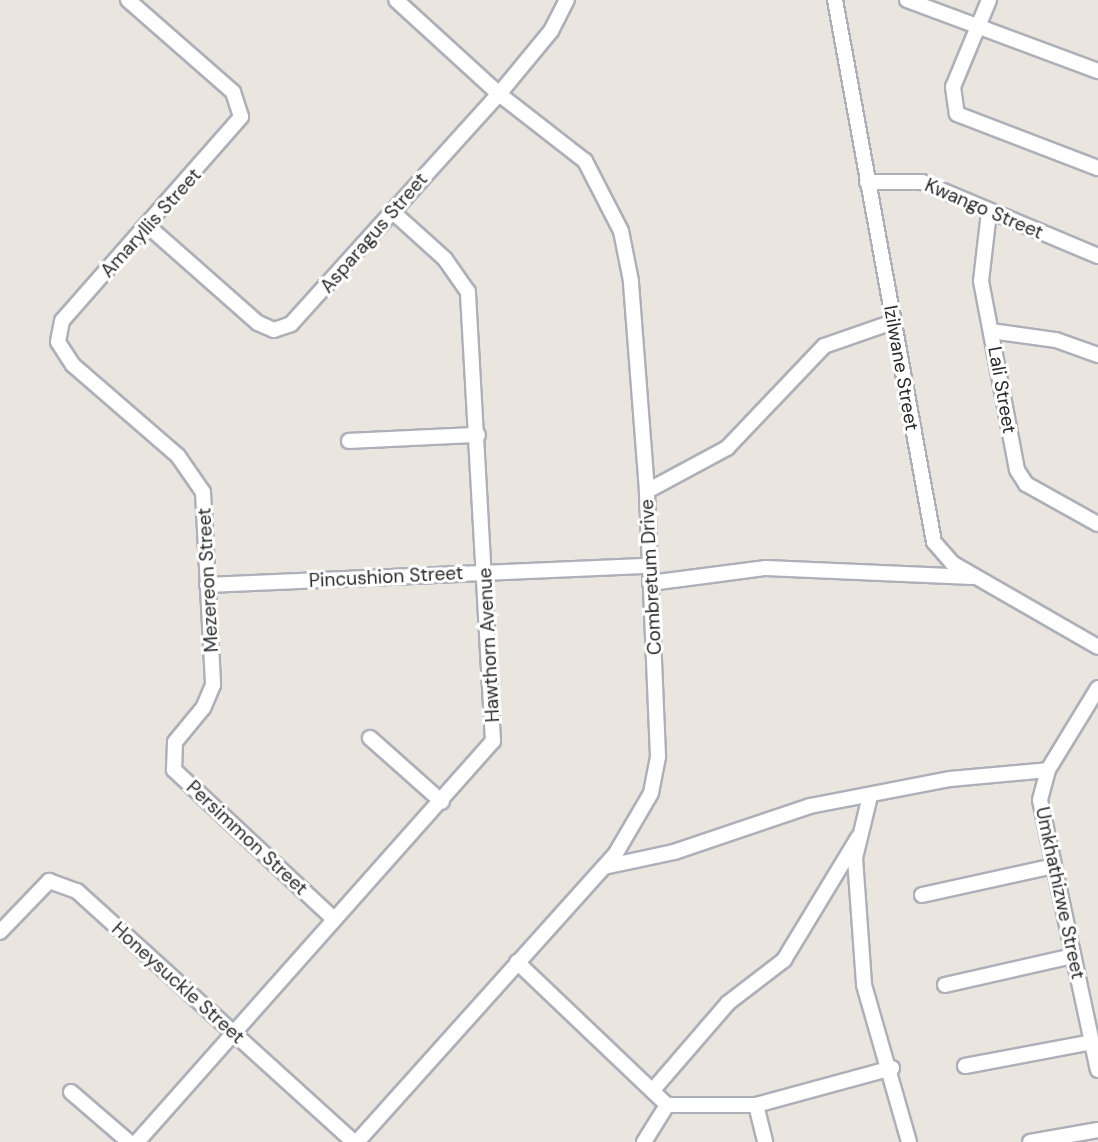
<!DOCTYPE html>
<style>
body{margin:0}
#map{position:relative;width:1098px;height:1142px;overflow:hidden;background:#eae5de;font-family:"DM Sans",sans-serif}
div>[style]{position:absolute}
.roads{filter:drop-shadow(2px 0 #aeb0b9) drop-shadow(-2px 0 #aeb0b9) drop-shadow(0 2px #aeb0b9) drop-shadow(0 -2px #aeb0b9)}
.minor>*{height:14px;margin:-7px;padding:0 7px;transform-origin:7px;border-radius:7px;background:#fff}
span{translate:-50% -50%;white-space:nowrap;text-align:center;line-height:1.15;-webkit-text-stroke:6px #fff;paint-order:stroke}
.street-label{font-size:19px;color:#2a2a2a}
</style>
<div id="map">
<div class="roads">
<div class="minor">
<i style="left:128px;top:0;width:140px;rotate:41.2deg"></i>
<i style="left:233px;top:92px;width:26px;rotate:72deg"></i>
<i style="left:241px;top:117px;width:271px;rotate:131.3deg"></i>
<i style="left:62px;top:321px;width:21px;rotate:101deg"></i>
<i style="left:58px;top:342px;width:27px;rotate:57deg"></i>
<i style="left:73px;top:365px;width:139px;rotate:40.9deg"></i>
<i style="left:178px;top:456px;width:44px;rotate:55.2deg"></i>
<i style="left:203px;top:492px;width:193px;rotate:87deg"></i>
<i style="left:213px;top:685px;width:25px;rotate:113deg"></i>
<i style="left:203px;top:708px;width:44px;rotate:129.5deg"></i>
<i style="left:175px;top:742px;width:28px;rotate:92deg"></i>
<i style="left:174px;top:770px;width:219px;rotate:43deg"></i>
<i style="left:835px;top:0;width:551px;rotate:79.65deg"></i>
<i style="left:934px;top:542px;width:28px;rotate:49deg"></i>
<i style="left:952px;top:563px;width:168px;rotate:29.9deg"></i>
<i style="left:907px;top:0;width:204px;rotate:20.4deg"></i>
<i style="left:989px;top:0;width:94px;rotate:112.5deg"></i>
<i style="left:953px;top:87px;width:27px;rotate:82deg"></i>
<i style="left:957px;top:114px;width:151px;rotate:21deg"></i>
<i style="left:867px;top:182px;width:55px"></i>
<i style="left:922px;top:182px;width:191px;rotate:22.8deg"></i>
<i style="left:989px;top:212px;width:69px;rotate:96.6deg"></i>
<i style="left:981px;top:281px;width:192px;rotate:79.2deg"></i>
<i style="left:1017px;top:470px;width:17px;rotate:57deg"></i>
<i style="left:1026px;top:484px;width:82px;rotate:29.1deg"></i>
<i style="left:149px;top:227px;width:145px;rotate:41.4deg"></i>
<i style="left:258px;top:323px;width:17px;rotate:24deg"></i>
<i style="left:274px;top:330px;width:18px;rotate:-19deg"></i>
<i style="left:291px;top:324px;width:310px;rotate:-47.9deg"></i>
<i style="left:499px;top:94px;width:82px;rotate:-50.5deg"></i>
<i style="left:551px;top:31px;width:35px;rotate:-63deg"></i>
<i style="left:991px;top:331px;width:66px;rotate:7.9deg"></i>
<i style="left:1056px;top:340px;width:45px;rotate:19.7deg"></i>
<i style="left:349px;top:441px;width:129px;rotate:-2.7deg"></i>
<i style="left:647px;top:491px;width:91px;rotate:-28.3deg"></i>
<i style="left:727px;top:448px;width:141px;rotate:-46.4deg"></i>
<i style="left:824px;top:346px;width:73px;rotate:-19.2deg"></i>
<i style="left:650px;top:583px;width:117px;rotate:-7.4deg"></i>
<i style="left:766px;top:568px;width:207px;rotate:2.5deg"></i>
<i style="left:207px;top:585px;width:442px;rotate:-2.5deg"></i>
<i style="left:1098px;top:688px;width:96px;rotate:121.4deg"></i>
<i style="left:1048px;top:770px;width:31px;rotate:105deg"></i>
<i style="left:1040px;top:800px;width:276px;rotate:77.9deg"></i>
<i style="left:370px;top:738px;width:96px;rotate:41.6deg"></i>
<i style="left:870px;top:796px;width:64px;rotate:103.6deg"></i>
<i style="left:855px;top:858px;width:127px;rotate:85.9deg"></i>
<i style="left:864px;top:985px;width:163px;rotate:74deg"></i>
<i style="left:604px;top:867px;width:72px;rotate:-12.1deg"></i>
<i style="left:674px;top:852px;width:144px;rotate:-18.7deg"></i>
<i style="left:810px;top:806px;width:143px;rotate:-10.9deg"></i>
<i style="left:950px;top:779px;width:98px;rotate:-5.2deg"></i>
<i style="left:922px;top:895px;width:135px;rotate:-12.4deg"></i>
<i style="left:0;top:932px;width:71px;rotate:-46.1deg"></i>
<i style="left:49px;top:881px;width:30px;rotate:20deg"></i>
<i style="left:77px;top:891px;width:374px;rotate:42.2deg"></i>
<i style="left:517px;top:962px;width:207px;rotate:43.6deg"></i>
<i style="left:667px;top:1105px;width:89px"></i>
<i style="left:756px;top:1105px;width:141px;rotate:-15.2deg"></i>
<i style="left:945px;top:985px;width:131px;rotate:-12.8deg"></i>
<i style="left:965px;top:1066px;width:129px;rotate:-10.7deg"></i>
<i style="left:653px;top:1090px;width:115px;rotate:-49.2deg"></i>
<i style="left:728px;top:1003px;width:71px;rotate:-37.5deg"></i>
<i style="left:784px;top:960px;width:143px;rotate:-58.8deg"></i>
<i style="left:71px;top:1092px;width:77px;rotate:40.8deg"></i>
<i style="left:756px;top:1105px;width:38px;rotate:76deg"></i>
<i style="left:137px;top:1142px;width:536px;rotate:-48.4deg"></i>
<i style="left:493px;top:741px;width:450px;rotate:-93.2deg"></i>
<i style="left:468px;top:292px;width:40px;rotate:-124.9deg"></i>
<i style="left:445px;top:259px;width:70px;rotate:-137.9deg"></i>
<i style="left:357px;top:1142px;width:388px;rotate:-48.1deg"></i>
<i style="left:616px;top:853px;width:69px;rotate:-59.7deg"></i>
<i style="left:651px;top:793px;width:38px;rotate:-79deg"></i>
<i style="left:658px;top:756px;width:265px;rotate:-92.4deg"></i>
<i style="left:647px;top:491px;width:211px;rotate:-94.4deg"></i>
<i style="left:631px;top:281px;width:51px;rotate:-101.3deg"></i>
<i style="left:621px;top:231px;width:79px;rotate:-117.2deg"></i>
<i style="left:585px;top:161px;width:109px;rotate:-142.1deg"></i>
<i style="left:499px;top:94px;width:139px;rotate:-137.6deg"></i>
<i style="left:644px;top:1142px;width:44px;rotate:-58.1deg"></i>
<i style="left:1030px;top:1142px;width:69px;rotate:-10deg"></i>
</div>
</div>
<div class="street-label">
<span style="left:984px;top:209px;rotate:23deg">Kwango Street</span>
<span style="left:151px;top:223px;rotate:-48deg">Amaryllis Street</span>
<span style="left:374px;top:233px;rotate:-49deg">Asparagus Street</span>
<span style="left:901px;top:368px;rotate:80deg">Izilwane Street</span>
<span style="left:1002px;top:390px;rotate:80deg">Lali Street</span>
<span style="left:386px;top:577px;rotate:-3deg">Pincushion Street</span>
<span style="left:651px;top:577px;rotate:-93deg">Combretum Drive</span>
<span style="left:208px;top:580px;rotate:-93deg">Mezereon Street</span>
<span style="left:489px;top:645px;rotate:-93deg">Hawthorn Avenue</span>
<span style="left:247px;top:838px;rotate:43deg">Persimmon Street</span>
<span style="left:1060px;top:893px;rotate:78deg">Umkhathizwe Street</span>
<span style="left:178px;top:983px;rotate:42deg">Honeysuckle Street</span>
</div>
</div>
